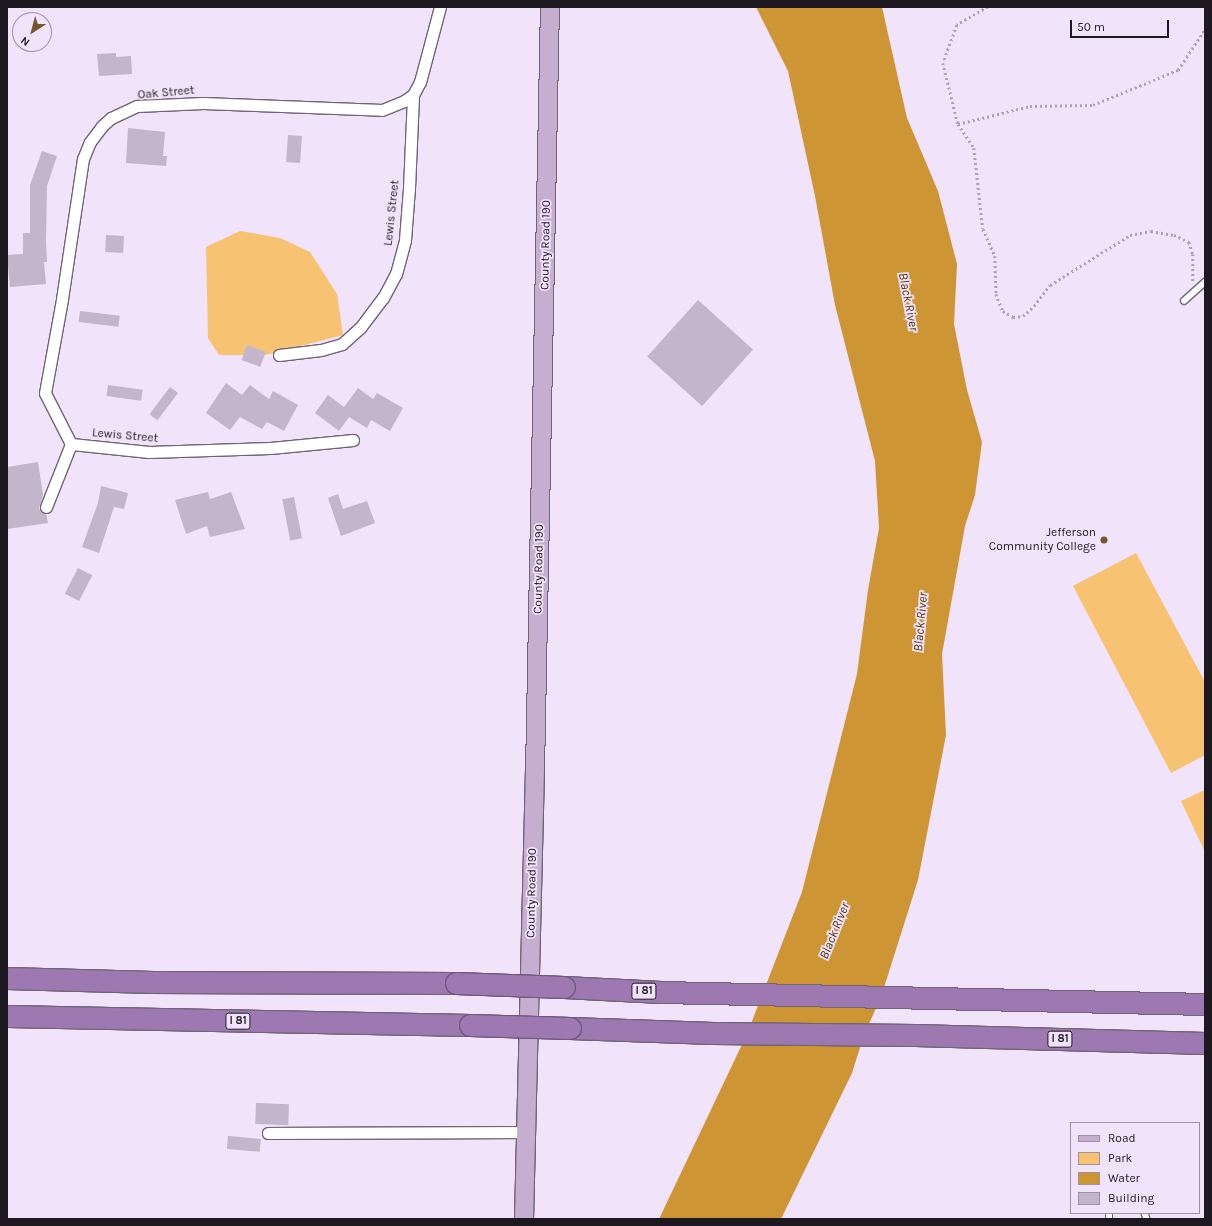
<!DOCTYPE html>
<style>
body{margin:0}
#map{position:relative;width:1212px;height:1226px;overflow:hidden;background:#f1e3f9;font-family:Karla,sans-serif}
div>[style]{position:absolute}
.green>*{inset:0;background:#f7c272}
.water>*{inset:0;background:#ce9535}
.building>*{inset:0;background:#c3b5ca;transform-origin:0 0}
.path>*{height:2.5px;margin-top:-1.25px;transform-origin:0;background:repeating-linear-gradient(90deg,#ada1b3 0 2px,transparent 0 5px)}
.roads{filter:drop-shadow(1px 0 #706476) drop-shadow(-1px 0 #706476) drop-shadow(0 1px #706476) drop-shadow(0 -1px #706476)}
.lane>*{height:5.5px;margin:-2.75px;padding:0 2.75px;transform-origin:2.75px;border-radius:2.75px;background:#fff}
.street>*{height:11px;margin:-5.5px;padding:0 5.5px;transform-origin:5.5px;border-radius:5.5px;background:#fff}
.primary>*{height:18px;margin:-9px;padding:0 9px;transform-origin:9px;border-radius:9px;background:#c5aed0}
.highway>*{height:21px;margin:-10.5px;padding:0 10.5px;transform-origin:10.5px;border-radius:10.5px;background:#9e78b0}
.bridges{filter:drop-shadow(1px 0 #71577e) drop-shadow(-1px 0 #71577e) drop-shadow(0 1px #71577e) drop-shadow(0 -1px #71577e)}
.highway-bridge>*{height:21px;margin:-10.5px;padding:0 10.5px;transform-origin:10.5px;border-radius:10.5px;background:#9e78b0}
.dots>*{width:11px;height:11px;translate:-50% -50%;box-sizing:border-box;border:2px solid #f1e3f9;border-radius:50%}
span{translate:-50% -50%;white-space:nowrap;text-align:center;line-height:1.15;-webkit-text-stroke:3.5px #f1e3f9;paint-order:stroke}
.shield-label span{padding:1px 3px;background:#f1e3f9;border:1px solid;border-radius:3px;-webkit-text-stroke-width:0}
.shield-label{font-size:11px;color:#1e1920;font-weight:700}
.street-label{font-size:12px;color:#1e1920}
.poi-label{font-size:12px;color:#1e1920}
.right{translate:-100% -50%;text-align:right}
.water-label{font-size:13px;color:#4c350d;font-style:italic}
.frame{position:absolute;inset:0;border:8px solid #1e1920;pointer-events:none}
.legend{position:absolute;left:1070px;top:1122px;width:130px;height:92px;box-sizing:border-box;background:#f1e3f9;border:1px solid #9d92a2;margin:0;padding:5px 7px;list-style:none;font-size:12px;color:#1e1920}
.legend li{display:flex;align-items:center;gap:8px;height:20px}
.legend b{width:20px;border:1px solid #9d92a2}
.north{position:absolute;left:12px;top:12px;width:40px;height:40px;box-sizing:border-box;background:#f1e3f9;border:1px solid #9d92a2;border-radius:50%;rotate:216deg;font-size:11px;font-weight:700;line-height:16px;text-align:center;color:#1e1920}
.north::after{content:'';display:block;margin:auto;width:14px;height:18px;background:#73562a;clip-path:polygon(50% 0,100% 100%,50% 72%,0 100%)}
.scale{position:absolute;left:1070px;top:20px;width:99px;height:18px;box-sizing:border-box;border:2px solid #1e1920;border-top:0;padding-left:5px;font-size:12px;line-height:14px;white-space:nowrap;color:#1e1920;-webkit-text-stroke:3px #f1e3f9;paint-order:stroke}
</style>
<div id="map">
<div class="green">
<i style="clip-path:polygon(240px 231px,280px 238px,310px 252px,337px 294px,343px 335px,265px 355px,219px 355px,208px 338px,206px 247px)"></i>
<i style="clip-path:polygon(1136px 553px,1205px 682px,1205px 755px,1171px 773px,1073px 586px)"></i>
<i style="clip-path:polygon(1205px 790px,1205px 852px,1181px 801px)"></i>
</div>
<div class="water">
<i style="clip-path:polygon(756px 7px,882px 7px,907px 118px,938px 191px,957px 264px,954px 324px,967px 390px,982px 442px,975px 495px,965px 526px,942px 654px,946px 735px,918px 880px,881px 997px,864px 1035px,852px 1073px,781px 1219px,659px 1219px,747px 1034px,802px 892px,857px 674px,868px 590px,879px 528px,875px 461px,835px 305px,815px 196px,788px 71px)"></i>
</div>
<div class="building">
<i style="clip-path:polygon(116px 53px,116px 57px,131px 56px,132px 74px,99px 76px,97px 54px)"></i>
<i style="clip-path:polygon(128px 128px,165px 132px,163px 156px,167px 156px,166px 166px,126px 163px)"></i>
<i style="left:288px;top:135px;width:14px;height:27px;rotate:4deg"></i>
<i style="clip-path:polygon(42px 151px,57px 156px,47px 186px,46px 241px,47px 262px,44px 262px,46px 284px,10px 287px,7px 255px,23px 254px,23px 233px,30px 233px,30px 185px)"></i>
<i style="left:106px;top:235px;width:18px;height:17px;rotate:3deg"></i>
<i style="left:698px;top:300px;width:74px;height:76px;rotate:42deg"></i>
<i style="left:80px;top:311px;width:40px;height:11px;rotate:7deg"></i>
<i style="left:247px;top:345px;width:20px;height:16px;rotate:20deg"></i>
<i style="clip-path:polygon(226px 383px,242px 395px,250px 385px,269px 399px,273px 391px,298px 405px,284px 431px,267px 422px,262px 429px,240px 417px,230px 430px,206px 413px)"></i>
<i style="left:108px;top:385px;width:35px;height:11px;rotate:8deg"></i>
<i style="left:170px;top:387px;width:10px;height:34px;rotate:37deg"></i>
<i style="clip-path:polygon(358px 388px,373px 399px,377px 393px,403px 408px,390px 431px,371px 420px,367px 428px,349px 417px,339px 431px,315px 413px,328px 395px,344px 407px)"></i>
<i style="clip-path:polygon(38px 462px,43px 495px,39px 508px,41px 512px,46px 514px,48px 523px,7px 529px,7px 467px)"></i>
<i style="clip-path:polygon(101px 486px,128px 493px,124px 509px,114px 507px,99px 553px,82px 547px,98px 503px)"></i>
<i style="clip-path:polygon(208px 492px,210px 499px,231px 492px,245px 529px,210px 537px,207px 526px,186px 534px,175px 500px)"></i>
<i style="clip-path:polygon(338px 494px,343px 509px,367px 501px,375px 523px,341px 536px,328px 498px)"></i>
<i style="left:294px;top:497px;width:42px;height:12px;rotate:79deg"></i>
<i style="left:78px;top:568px;width:16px;height:29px;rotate:27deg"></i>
<i style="left:256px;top:1103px;width:33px;height:21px;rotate:2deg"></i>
<i style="left:228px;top:1136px;width:33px;height:13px;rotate:5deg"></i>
</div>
<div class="path">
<i style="left:988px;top:7px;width:36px;rotate:150deg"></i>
<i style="left:957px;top:25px;width:40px;rotate:110.2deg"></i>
<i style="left:943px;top:63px;width:63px;rotate:76.2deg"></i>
<i style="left:958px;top:124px;width:29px;rotate:56deg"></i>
<i style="left:974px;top:148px;width:81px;rotate:83.7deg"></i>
<i style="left:983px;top:229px;width:30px;rotate:66deg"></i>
<i style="left:995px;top:256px;width:38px;rotate:88deg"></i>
<i style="left:996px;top:294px;width:18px;rotate:68deg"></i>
<i style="left:1003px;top:311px;width:12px;rotate:31deg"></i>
<i style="left:1013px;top:317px;width:10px;rotate:-6deg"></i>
<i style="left:1023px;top:316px;width:15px;rotate:-42deg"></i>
<i style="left:1034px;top:306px;width:26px;rotate:-53deg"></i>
<i style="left:1050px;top:285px;width:94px;rotate:-32deg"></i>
<i style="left:1130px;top:235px;width:21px;rotate:-11deg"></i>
<i style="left:1151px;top:231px;width:23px;rotate:10deg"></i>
<i style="left:1174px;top:235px;width:17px;rotate:25deg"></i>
<i style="left:1189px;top:242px;width:13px;rotate:72deg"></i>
<i style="left:1193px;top:254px;width:27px;rotate:90deg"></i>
<i style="left:958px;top:124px;width:74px;rotate:-14deg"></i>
<i style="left:1030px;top:106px;width:63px;rotate:-0.9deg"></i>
<i style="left:1093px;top:105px;width:92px;rotate:-22.4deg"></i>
<i style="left:1178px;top:70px;width:49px;rotate:-56.6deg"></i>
</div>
<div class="roads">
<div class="lane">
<i style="left:1184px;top:301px;width:28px;rotate:-42deg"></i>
<i style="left:1145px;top:1213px;width:6px;rotate:72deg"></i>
<i style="left:1109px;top:1219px;width:6px;rotate:-90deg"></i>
</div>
<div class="street">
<i style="left:279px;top:355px;width:42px;rotate:-6.8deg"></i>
<i style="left:321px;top:350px;width:22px;rotate:-16deg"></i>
<i style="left:342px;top:344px;width:24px;rotate:-42deg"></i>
<i style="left:360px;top:328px;width:38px;rotate:-53deg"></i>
<i style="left:383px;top:298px;width:27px;rotate:-62deg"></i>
<i style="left:396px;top:274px;width:35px;rotate:-75deg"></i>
<i style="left:405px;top:240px;width:52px;rotate:-85.6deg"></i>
<i style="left:409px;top:188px;width:93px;rotate:-87.5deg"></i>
<i style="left:413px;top:95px;width:15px;rotate:-62deg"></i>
<i style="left:420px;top:82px;width:78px;rotate:-75.1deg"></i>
<i style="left:353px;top:440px;width:83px;rotate:174.5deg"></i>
<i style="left:270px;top:448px;width:121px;rotate:178.1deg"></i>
<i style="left:149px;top:452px;width:78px;rotate:-174.1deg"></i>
<i style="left:71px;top:444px;width:57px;rotate:-117deg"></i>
<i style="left:45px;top:393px;width:96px;rotate:-79.7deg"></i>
<i style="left:62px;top:299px;width:142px;rotate:-81.5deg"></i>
<i style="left:83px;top:159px;width:18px;rotate:-68deg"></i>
<i style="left:90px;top:142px;width:20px;rotate:-53deg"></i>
<i style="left:102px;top:126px;width:12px;rotate:-42deg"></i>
<i style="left:111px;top:118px;width:29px;rotate:-25deg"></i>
<i style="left:137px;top:106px;width:66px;rotate:-2.6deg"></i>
<i style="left:203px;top:103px;width:179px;rotate:2.2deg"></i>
<i style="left:382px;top:110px;width:24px;rotate:-22deg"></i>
<i style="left:404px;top:101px;width:11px;rotate:-34deg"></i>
<i style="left:46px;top:507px;width:68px;rotate:-68.4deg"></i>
<i style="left:268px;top:1133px;width:257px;rotate:-0.2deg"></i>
</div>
<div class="primary">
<i style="left:524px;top:1219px;width:448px;rotate:-88.6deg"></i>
<i style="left:535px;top:771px;width:764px;rotate:-88.88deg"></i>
</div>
<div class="highway">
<i style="left:7px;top:978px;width:146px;rotate:1.6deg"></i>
<i style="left:153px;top:982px;width:303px;rotate:0.2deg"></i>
<i style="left:564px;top:987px;width:97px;rotate:3deg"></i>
<i style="left:661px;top:992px;width:544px;rotate:1.26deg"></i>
<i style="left:7px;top:1016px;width:463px;rotate:1.1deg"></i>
<i style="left:570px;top:1028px;width:143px;rotate:2deg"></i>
<i style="left:713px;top:1033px;width:202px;rotate:0.6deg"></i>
<i style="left:915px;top:1035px;width:290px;rotate:1.6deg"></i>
</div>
</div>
<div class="bridges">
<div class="highway-bridge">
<i style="left:456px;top:983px;width:108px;rotate:2.1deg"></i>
<i style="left:470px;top:1025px;width:100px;rotate:1.7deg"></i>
</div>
</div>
<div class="dots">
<i style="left:1104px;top:540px;background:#73562a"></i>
</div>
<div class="shield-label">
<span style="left:644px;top:991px">I 81</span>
<span style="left:238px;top:1021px">I 81</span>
<span style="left:1060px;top:1039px">I 81</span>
</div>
<div class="street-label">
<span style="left:166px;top:93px;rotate:-5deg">Oak Street</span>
<span style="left:392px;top:213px;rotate:-84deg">Lewis Street</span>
<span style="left:546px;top:245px;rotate:-89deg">County Road 190</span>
<span style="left:125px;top:436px;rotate:5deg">Lewis Street</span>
<span style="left:539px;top:569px;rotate:-89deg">County Road 190</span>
<span style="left:532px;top:893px;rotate:-89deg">County Road 190</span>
</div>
<div class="poi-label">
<span class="right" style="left:1096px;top:540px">Jefferson<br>Community College</span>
</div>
<div class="water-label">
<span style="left:908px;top:302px;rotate:79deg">Black River</span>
<span style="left:921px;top:622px;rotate:-85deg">Black River</span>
<span style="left:835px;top:931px;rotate:-68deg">Black River</span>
</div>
<div class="frame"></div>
<ul class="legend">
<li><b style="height:5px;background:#c5aed0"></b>Road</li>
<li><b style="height:11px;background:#f7c272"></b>Park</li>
<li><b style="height:11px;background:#ce9535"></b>Water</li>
<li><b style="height:11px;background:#c3b5ca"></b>Building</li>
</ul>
<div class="north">N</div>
<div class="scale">50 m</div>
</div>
